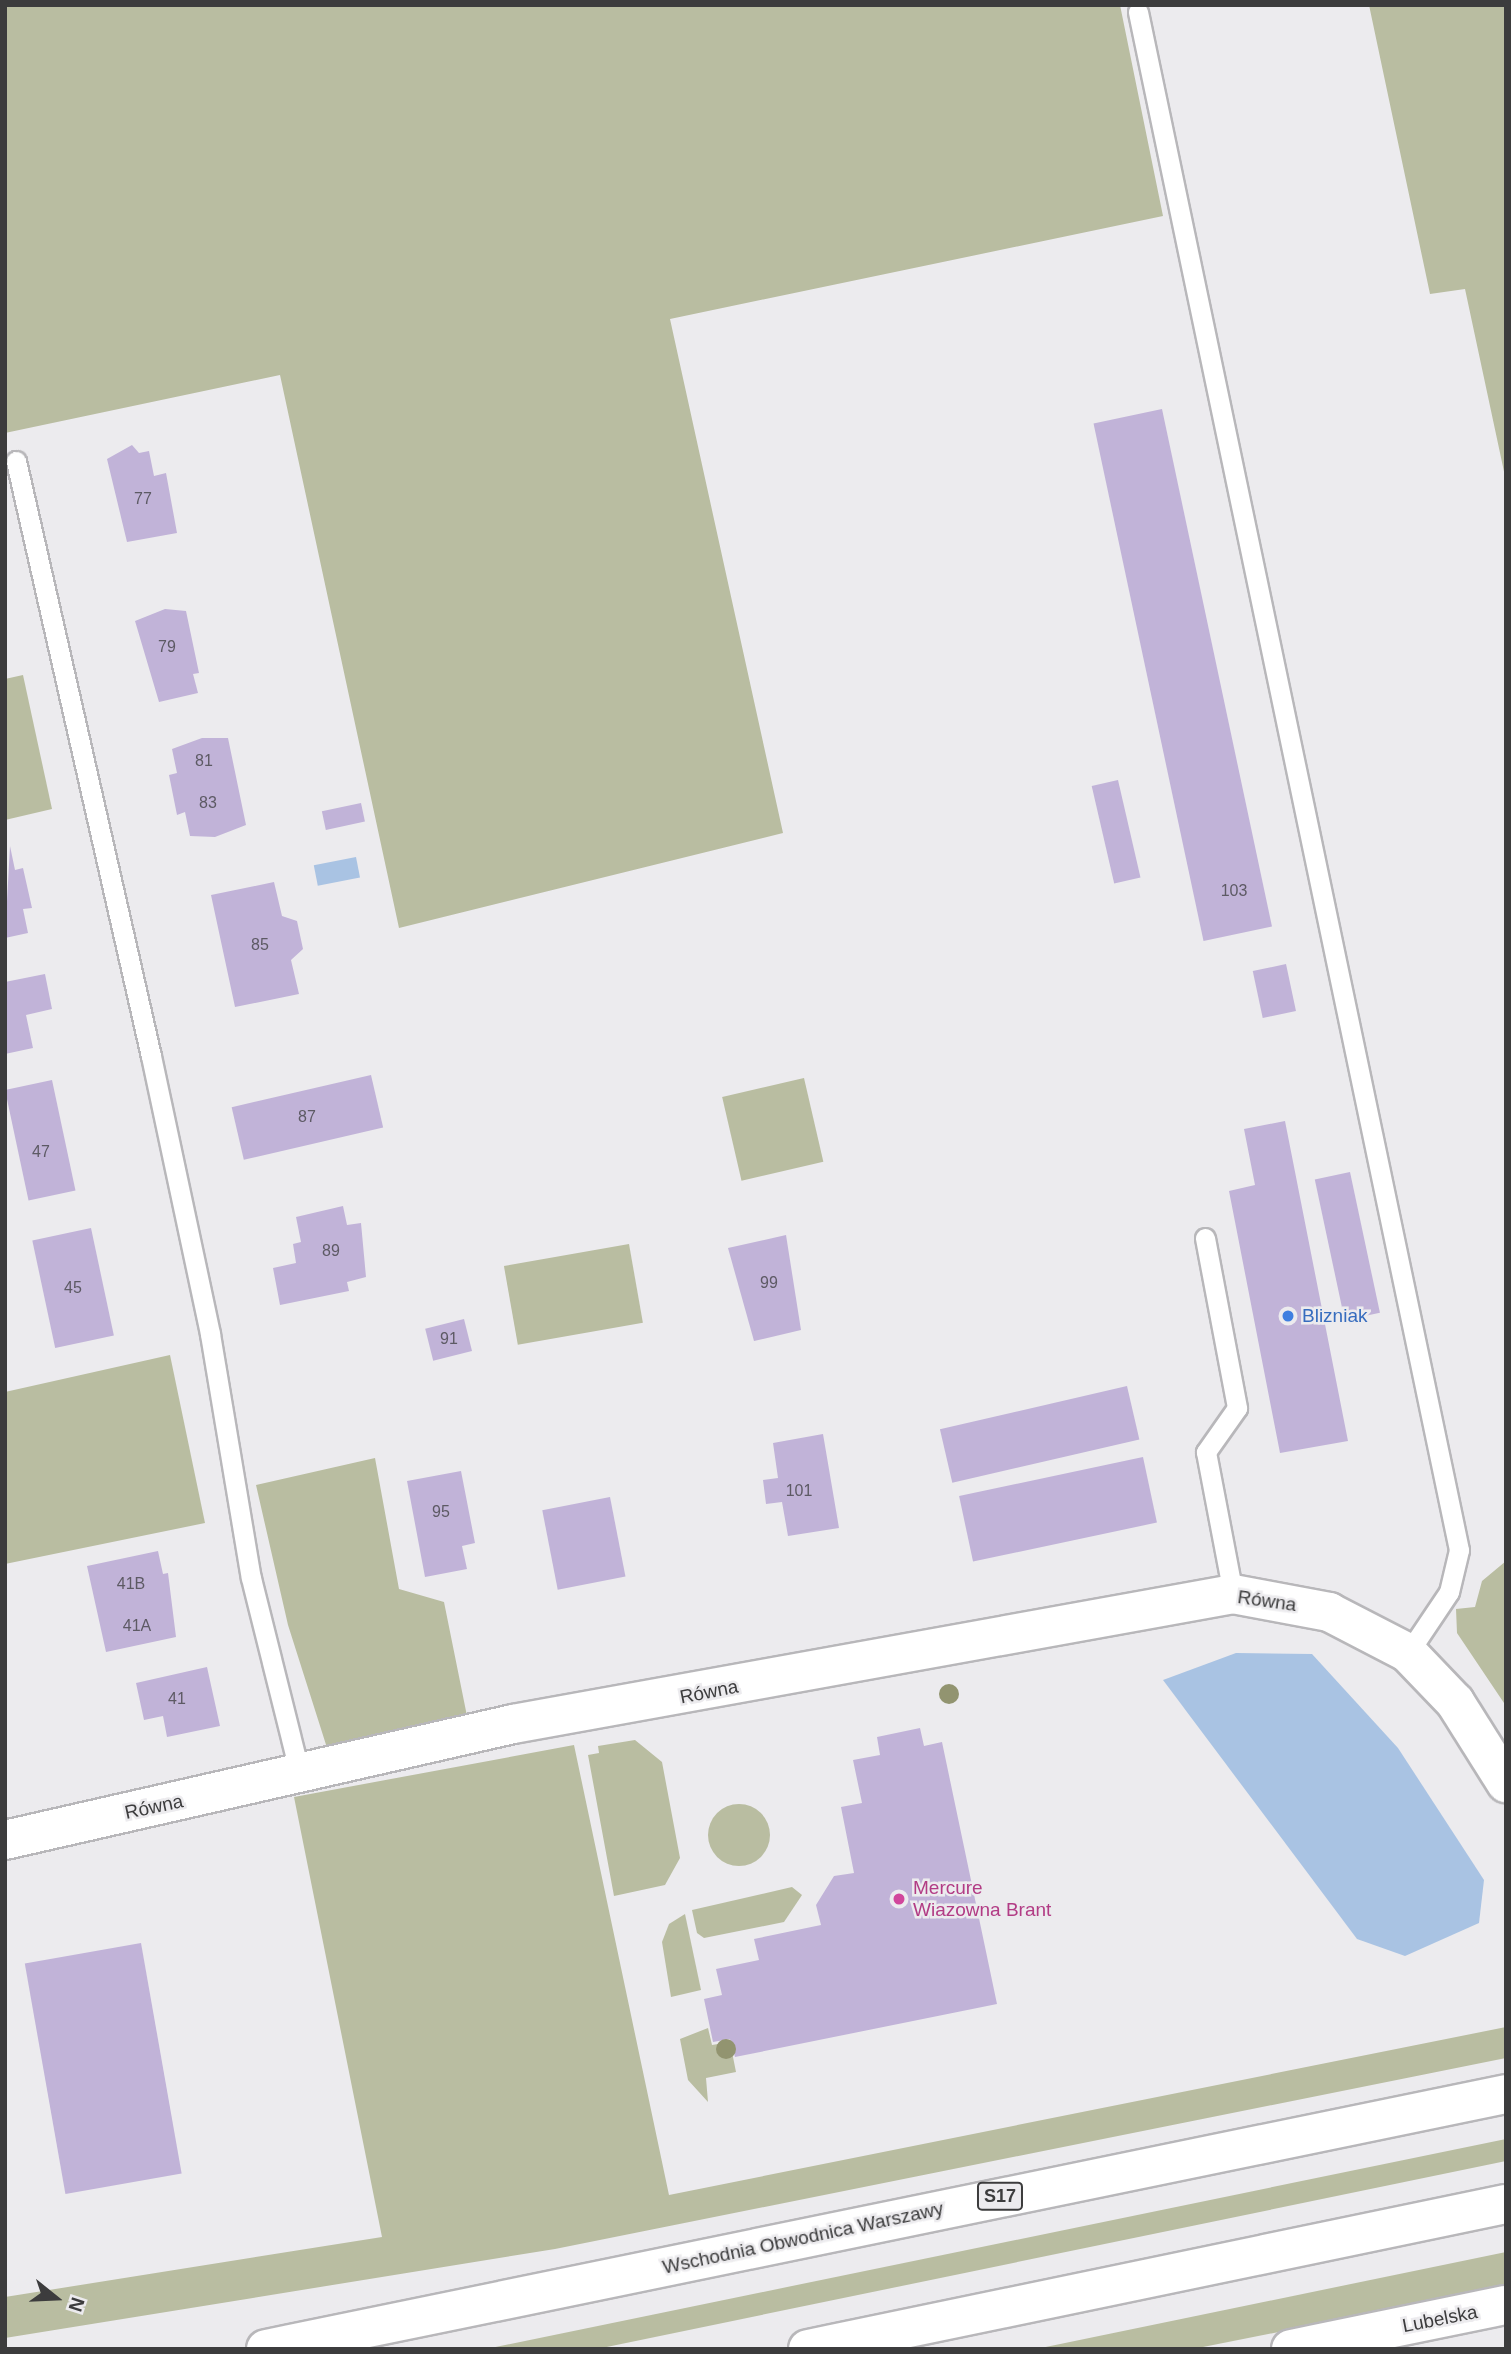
<!DOCTYPE html>
<meta charset="utf-8">
<style>
body{margin:0}
#map{position:relative;width:1511px;height:2354px;overflow:hidden;background:#ecebee;font-family:Helvetica,sans-serif}
div>[style]{position:absolute}
.green>*{inset:0;background:#b9bda1;transform-origin:0 0}
.round{border-radius:50%}
.water>*{inset:0;background:#a9c3e3;transform-origin:0 0}
.building>*{inset:0;background:#c1b3d8;transform-origin:0 0}
.roads{filter:drop-shadow(2px 0 #b8b7ba) drop-shadow(-2px 0 #b8b7ba) drop-shadow(0 2px #b8b7ba) drop-shadow(0 -2px #b8b7ba)}
.service>*{height:19px;margin:-9.5px;padding:0 9.5px;transform-origin:9.5px;border-radius:9.5px;background:#fff}
.tertiary>*{height:38px;margin:-19px;padding:0 19px;transform-origin:19px;border-radius:19px;background:#fff}
.motorway>*{height:38px;margin:-19px;padding:0 19px;transform-origin:19px;border-radius:19px;background:#fff}
.trees>*{width:20px;height:20px;margin:-10px;border-radius:50%;background:#929470}
.dots>*{width:19px;height:19px;translate:-50% -50%;box-sizing:border-box;border:4px solid #ecebee;border-radius:50%}
span{translate:-50% -50%;white-space:nowrap;text-align:center;line-height:1.15;-webkit-text-stroke:5px #ecebee;paint-order:stroke}
.number-label{font-size:16px;color:#5d5a64}
.number-label span{-webkit-text-stroke-width:0}
.shield-label span{padding:2px 5px;background:#ecebee;border:2px solid;border-radius:5px;-webkit-text-stroke-width:0}
.shield-label{font-size:18px;color:#3c3c3d;font-weight:700}
.shop-label{font-size:19px;color:#366cbe}
.left{translate:0 -50%;text-align:left}
.street-label{font-size:19px;color:#3c3c3d}
.hotel-label{font-size:19px;color:#b23c85}
.frame{position:absolute;inset:0;border:7px solid #3c3c3d;pointer-events:none}
.north{position:absolute;left:21px;top:2263px;width:70px;height:70px;-webkit-text-stroke:5px #ecebee;paint-order:stroke;rotate:108deg;font-size:19px;font-weight:700;line-height:28px;text-align:center;color:#3c3c3d}
.north::after{content:'';display:block;margin:auto;width:24px;height:32px;background:#3c3c3d;clip-path:polygon(50% 0,100% 100%,50% 72%,0 100%)}
</style>
<div id="map">
<div class="green">
<i style="clip-path:polygon(5px 5px,1120px 5px,1163px 216px,670px 319px,783px 833px,399px 928px,280px 375px,5px 433px)"></i>
<i style="clip-path:polygon(1369px 5px,1506px 5px,1506px 481px,1465px 289px,1430px 294px)"></i>
<i style="clip-path:polygon(23px 675px,52px 809px,5px 820px,5px 679px)"></i>
<i style="left:804px;top:1078px;width:86px;height:84px;rotate:77deg"></i>
<i style="left:629px;top:1244px;width:80px;height:127px;rotate:80deg"></i>
<i style="clip-path:polygon(170px 1355px,205px 1523px,5px 1564px,5px 1392px)"></i>
<i style="clip-path:polygon(375px 1458px,399px 1589px,444px 1602px,468px 1721px,328px 1751px,288px 1625px,256px 1485px)"></i>
<i style="clip-path:polygon(1506px 1561px,1506px 1706px,1457px 1633px,1456px 1609px,1475px 1607px,1482px 1581px)"></i>
<i style="clip-path:polygon(635px 1740px,662px 1762px,680px 1858px,665px 1885px,614px 1896px,588px 1755px,599px 1753px,598px 1746px)"></i>
<i style="clip-path:polygon(574px 1745px,669px 2195px,1506px 2027px,1506px 2058px,555px 2249px,5px 2338px,5px 2297px,382px 2237px,294px 1797px)"></i>
<i class="round" style="left:708px;top:1804px;width:62px;height:62px"></i>
<i style="clip-path:polygon(792px 1887px,802px 1895px,784px 1922px,704px 1938px,697px 1933px,692px 1910px)"></i>
<i style="clip-path:polygon(685px 1914px,701px 1990px,671px 1997px,662px 1942px,669px 1924px)"></i>
<i style="clip-path:polygon(708px 2028px,712px 2045px,730px 2042px,736px 2072px,706px 2078px,708px 2102px,688px 2080px,680px 2039px)"></i>
<i style="clip-path:polygon(1506px 2139px,1506px 2161px,597px 2349px,486px 2349px)"></i>
<i style="clip-path:polygon(1506px 2252px,1506px 2287px,1193px 2349px,1036px 2349px)"></i>
</div>
<div class="water">
<i style="left:356px;top:857px;width:21px;height:43px;rotate:79deg"></i>
<i style="clip-path:polygon(1236px 1653px,1312px 1654px,1398px 1748px,1484px 1880px,1479px 1923px,1405px 1956px,1357px 1939px,1163px 1680px)"></i>
</div>
<div class="building">
<i style="left:1162px;top:409px;width:529px;height:70px;rotate:78deg"></i>
<i style="clip-path:polygon(132px 445px,139px 453px,149px 451px,154px 476px,166px 473px,177px 533px,127px 542px,107px 459px)"></i>
<i style="clip-path:polygon(165px 609px,186px 611px,199px 673px,193px 674px,198px 693px,159px 702px,135px 621px)"></i>
<i style="clip-path:polygon(202px 738px,228px 738px,246px 825px,215px 837px,190px 836px,185px 812px,177px 815px,169px 775px,177px 773px,172px 749px)"></i>
<i style="left:1118px;top:780px;width:100px;height:27px;rotate:77deg"></i>
<i style="left:361px;top:803px;width:19px;height:40px;rotate:78deg"></i>
<i style="clip-path:polygon(10px 846px,15px 870px,23px 868px,32px 908px,23px 909px,28px 933px,5px 938px)"></i>
<i style="clip-path:polygon(274px 882px,282px 916px,297px 921px,303px 949px,291px 960px,299px 994px,235px 1007px,211px 895px)"></i>
<i style="left:1286px;top:964px;width:48px;height:34px;rotate:78deg"></i>
<i style="clip-path:polygon(45px 974px,52px 1009px,26px 1015px,33px 1048px,5px 1054px,5px 982px)"></i>
<i style="left:371px;top:1075px;width:54px;height:143px;rotate:77deg"></i>
<i style="left:52px;top:1080px;width:113px;height:48px;rotate:78deg"></i>
<i style="clip-path:polygon(1285px 1121px,1348px 1441px,1280px 1453px,1229px 1191px,1255px 1185px,1244px 1129px)"></i>
<i style="left:1350px;top:1172px;width:144px;height:36px;rotate:78deg"></i>
<i style="clip-path:polygon(343px 1206px,347px 1225px,361px 1223px,366px 1277px,347px 1282px,349px 1291px,280px 1305px,273px 1268px,296px 1263px,293px 1244px,301px 1242px,296px 1217px)"></i>
<i style="left:91px;top:1228px;width:110px;height:60px;rotate:78deg"></i>
<i style="clip-path:polygon(786px 1235px,801px 1330px,754px 1341px,728px 1248px)"></i>
<i style="left:464px;top:1319px;width:33px;height:40px;rotate:76deg"></i>
<i style="left:1127px;top:1386px;width:55px;height:192px;rotate:77deg"></i>
<i style="clip-path:polygon(823px 1434px,839px 1528px,788px 1536px,782px 1502px,766px 1504px,763px 1480px,778px 1478px,773px 1443px)"></i>
<i style="left:1143px;top:1457px;width:67px;height:188px;rotate:78deg"></i>
<i style="clip-path:polygon(461px 1471px,475px 1543px,462px 1546px,467px 1569px,425px 1577px,407px 1481px)"></i>
<i style="left:610px;top:1497px;width:81px;height:69px;rotate:79deg"></i>
<i style="clip-path:polygon(158px 1551px,163px 1574px,168px 1573px,176px 1637px,106px 1652px,87px 1566px)"></i>
<i style="clip-path:polygon(207px 1667px,220px 1726px,167px 1737px,163px 1716px,144px 1720px,136px 1683px)"></i>
<i style="clip-path:polygon(920px 1728px,924px 1746px,942px 1742px,997px 2004px,735px 2057px,730px 2039px,713px 2042px,704px 1999px,722px 1995px,716px 1969px,759px 1960px,754px 1939px,821px 1925px,816px 1905px,834px 1876px,854px 1873px,841px 1807px,862px 1803px,853px 1760px,880px 1755px,877px 1737px)"></i>
<i style="left:141px;top:1943px;width:234px;height:118px;rotate:80deg"></i>
</div>
<div class="roads">
<div class="service">
<i style="left:1138px;top:12px;width:1571px;rotate:78.21deg"></i>
<i style="left:1459px;top:1550px;width:43px;rotate:103.4deg"></i>
<i style="left:1449px;top:1592px;width:73px;rotate:123.9deg"></i>
<i style="left:16px;top:461px;width:610px;rotate:77.22deg"></i>
<i style="left:151px;top:1056px;width:284px;rotate:78deg"></i>
<i style="left:210px;top:1334px;width:247px;rotate:80.5deg"></i>
<i style="left:251px;top:1578px;width:203px;rotate:76deg"></i>
<i style="left:1205px;top:1238px;width:173px;rotate:79.3deg"></i>
<i style="left:1237px;top:1408px;width:54px;rotate:125.2deg"></i>
<i style="left:1206px;top:1452px;width:145px;rotate:79.2deg"></i>
</div>
<div class="tertiary">
<i style="left:5px;top:1840px;width:521px;rotate:-12.86deg"></i>
<i style="left:513px;top:1724px;width:732px;rotate:-10.23deg"></i>
<i style="left:1233px;top:1594px;width:98px;rotate:10.6deg"></i>
<i style="left:1329px;top:1612px;width:89px;rotate:27.4deg"></i>
<i style="left:1408px;top:1653px;width:68px;rotate:46.2deg"></i>
<i style="left:1455px;top:1702px;width:96px;rotate:57.8deg"></i>
<i style="left:1291px;top:2349px;width:219px;rotate:-11.6deg"></i>
</div>
<div class="motorway">
<i style="left:266px;top:2349px;width:1266px;rotate:-11.62deg"></i>
<i style="left:808px;top:2349px;width:713px;rotate:-11.74deg"></i>
</div>
</div>
<div class="trees">
<i style="left:949px;top:1694px"></i>
<i style="left:726px;top:2049px"></i>
</div>
<div class="dots">
<i style="left:1288px;top:1316px;background:#3f7fe0"></i>
<i style="left:899px;top:1899px;background:#d1479c"></i>
</div>
<div class="number-label">
<span style="left:143px;top:499px">77</span>
<span style="left:167px;top:647px">79</span>
<span style="left:204px;top:761px">81</span>
<span style="left:208px;top:803px">83</span>
<span style="left:1234px;top:891px">103</span>
<span style="left:260px;top:945px">85</span>
<span style="left:307px;top:1117px">87</span>
<span style="left:41px;top:1152px">47</span>
<span style="left:331px;top:1251px">89</span>
<span style="left:769px;top:1283px">99</span>
<span style="left:73px;top:1288px">45</span>
<span style="left:449px;top:1339px">91</span>
<span style="left:799px;top:1491px">101</span>
<span style="left:441px;top:1512px">95</span>
<span style="left:131px;top:1584px">41B</span>
<span style="left:137px;top:1626px">41A</span>
<span style="left:177px;top:1699px">41</span>
</div>
<div class="shield-label">
<span style="left:1000px;top:2196px">S17</span>
</div>
<div class="shop-label">
<span class="left" style="left:1302px;top:1316px">Blizniak</span>
</div>
<div class="street-label">
<span style="left:1267px;top:1601px;rotate:8deg">Równa</span>
<span style="left:709px;top:1692px;rotate:-11deg">Równa</span>
<span style="left:154px;top:1807px;rotate:-12deg">Równa</span>
<span style="left:803px;top:2238px;rotate:-12deg">Wschodnia Obwodnica Warszawy</span>
<span style="left:1440px;top:2319px;rotate:-11deg">Lubelska</span>
</div>
<div class="hotel-label">
<span class="left" style="left:913px;top:1899px">Mercure<br>Wiazowna Brant</span>
</div>
<div class="frame"></div>
<div class="north">N</div>
</div>
